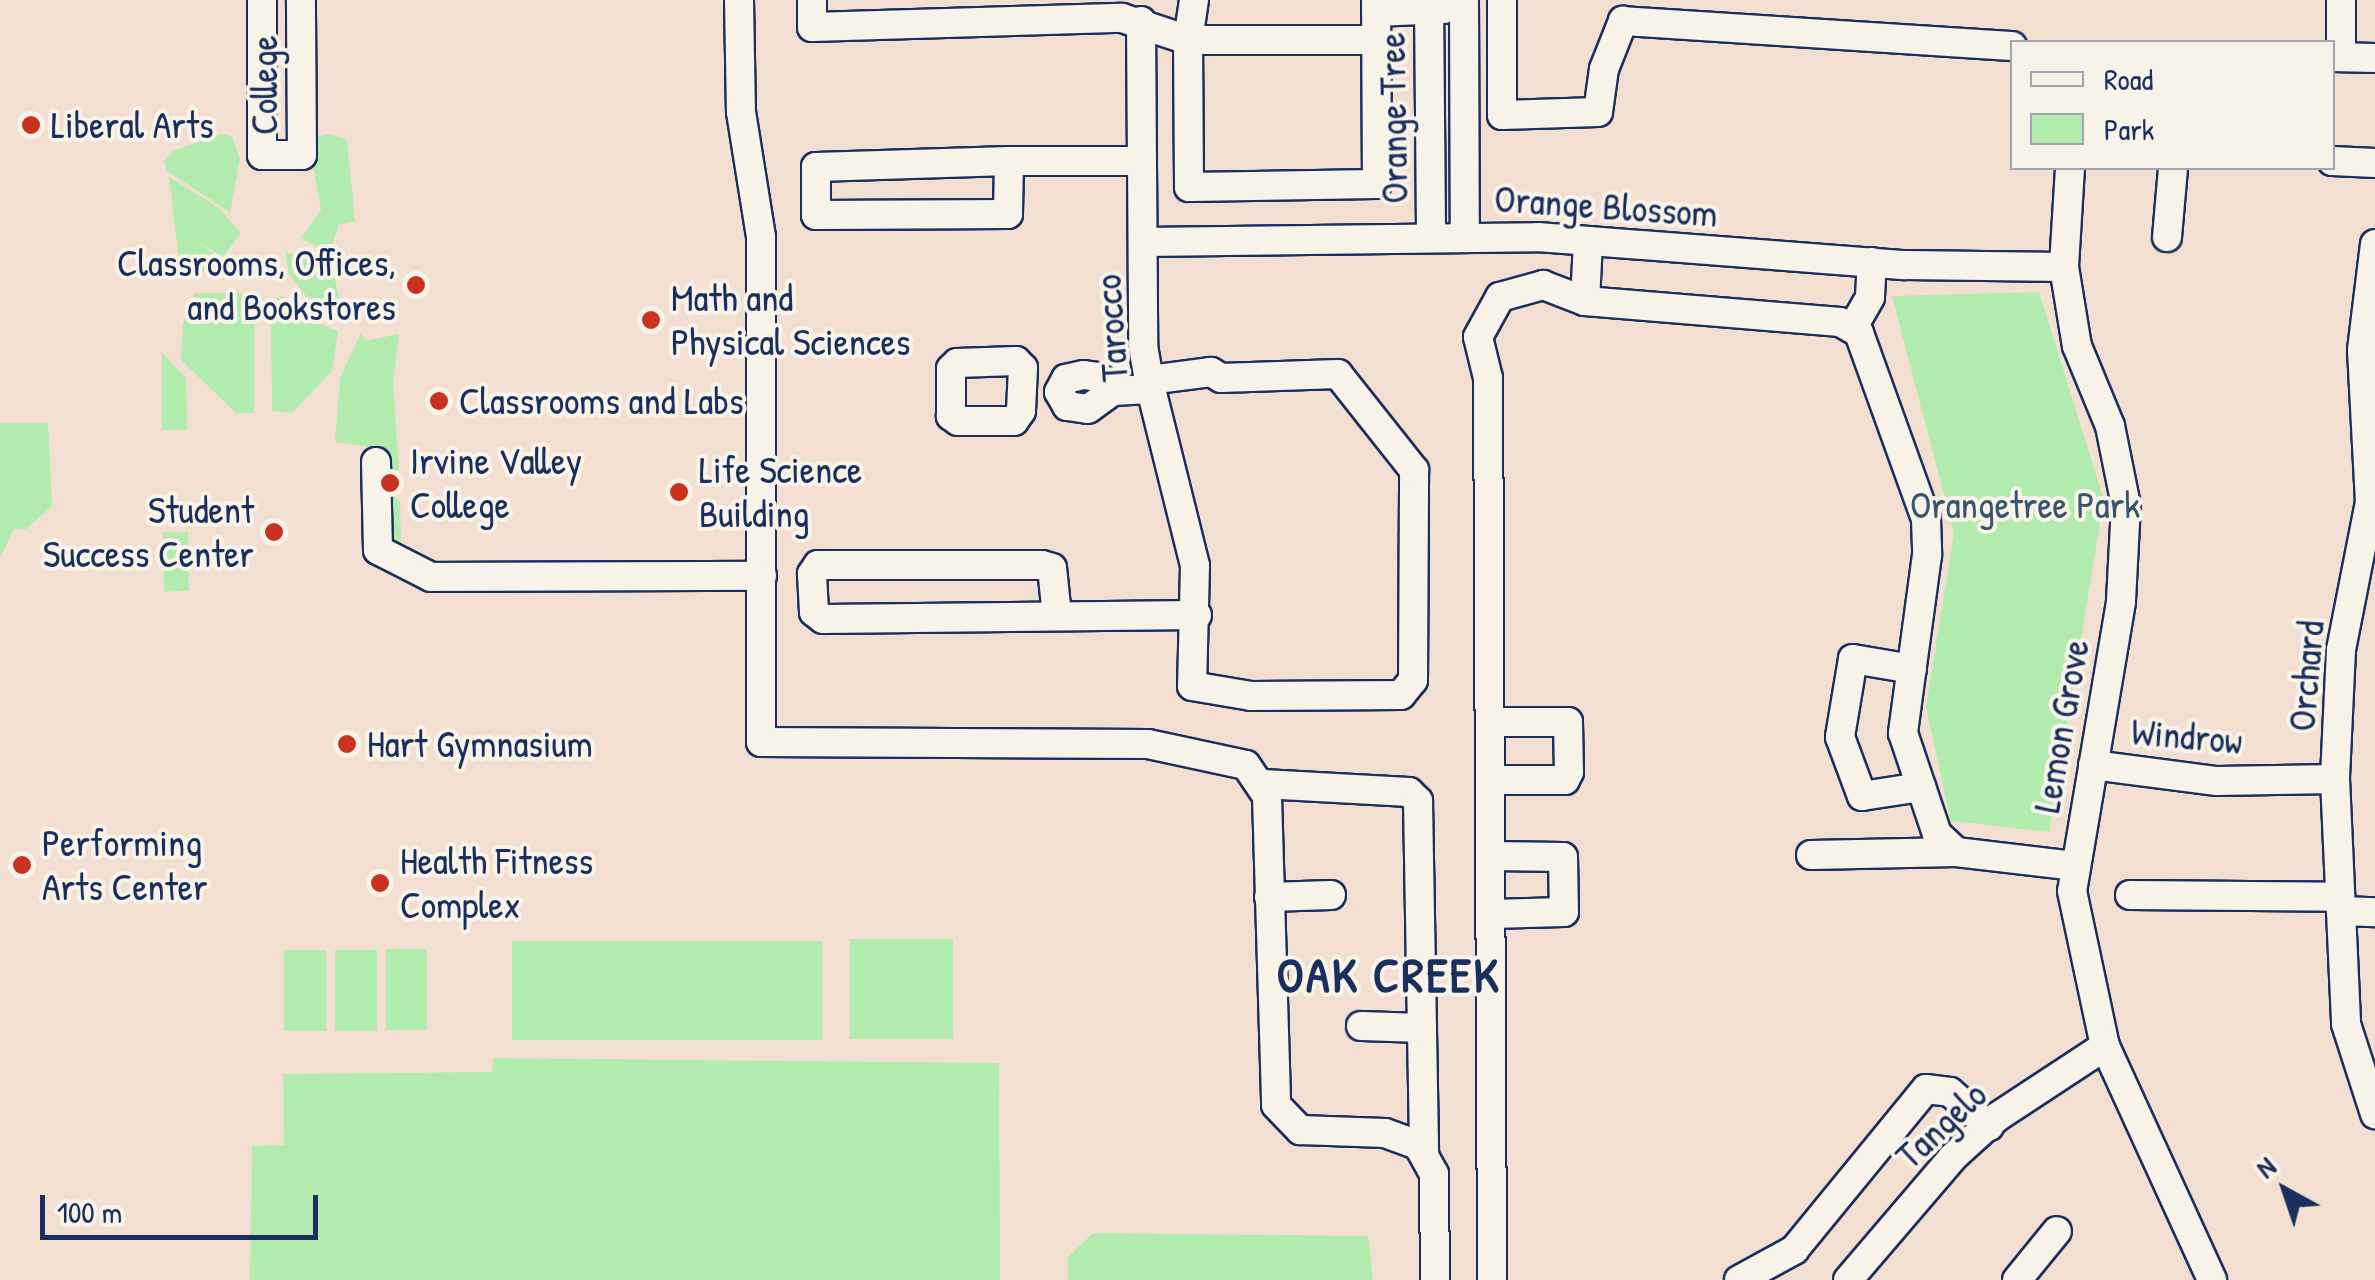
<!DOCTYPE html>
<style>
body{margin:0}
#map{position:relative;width:2375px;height:1280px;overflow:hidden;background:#f2dfd1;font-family:"Patrick Hand",sans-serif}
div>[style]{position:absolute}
.green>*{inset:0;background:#b2ebae;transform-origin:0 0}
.roads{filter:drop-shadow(2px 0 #1b2f5e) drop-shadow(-2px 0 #1b2f5e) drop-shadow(0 2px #1b2f5e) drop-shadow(0 -2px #1b2f5e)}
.minor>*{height:28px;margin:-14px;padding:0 14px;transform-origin:14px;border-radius:14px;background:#f7f3e8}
.dots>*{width:28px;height:28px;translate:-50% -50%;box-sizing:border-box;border:5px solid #f7f3e8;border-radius:50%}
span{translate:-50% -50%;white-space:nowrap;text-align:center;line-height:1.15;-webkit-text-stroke:8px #f7f3e8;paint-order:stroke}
.street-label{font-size:38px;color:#1b2f5e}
.poi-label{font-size:38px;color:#1b2f5e}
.left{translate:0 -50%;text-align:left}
.right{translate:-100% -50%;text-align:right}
.park-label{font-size:38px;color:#39556e}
.district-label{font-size:48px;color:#1b2f5e;font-weight:700;letter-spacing:2.5px}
.legend{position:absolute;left:2010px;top:40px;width:325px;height:130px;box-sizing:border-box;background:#f7f3e8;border:2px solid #9fa5b1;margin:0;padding:12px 18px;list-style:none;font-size:30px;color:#1b2f5e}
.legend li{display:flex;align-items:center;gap:20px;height:50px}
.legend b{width:50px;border:2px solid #9fa5b1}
.north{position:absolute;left:2235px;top:1140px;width:100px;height:100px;-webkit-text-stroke:8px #f7f3e8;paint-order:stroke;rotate:320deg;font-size:28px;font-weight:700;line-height:40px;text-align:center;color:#1b2f5e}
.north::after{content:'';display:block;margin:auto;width:35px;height:45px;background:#1b2f5e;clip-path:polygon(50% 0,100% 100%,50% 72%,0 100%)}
.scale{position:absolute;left:40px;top:1195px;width:278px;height:45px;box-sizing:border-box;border:5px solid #1b2f5e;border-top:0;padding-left:12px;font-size:30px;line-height:35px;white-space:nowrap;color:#1b2f5e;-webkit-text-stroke:8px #f7f3e8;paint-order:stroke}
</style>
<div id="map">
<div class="green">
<i style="clip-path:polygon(221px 134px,232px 136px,240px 159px,230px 212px,167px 171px,164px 161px,173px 151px)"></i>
<i style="clip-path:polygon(330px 134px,347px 140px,355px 221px,339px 224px,329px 254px,301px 238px,321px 210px,312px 159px,318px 137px)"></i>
<i style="clip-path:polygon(169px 177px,219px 208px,241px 233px,223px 257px,198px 242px,222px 260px,214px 269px,181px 276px)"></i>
<i style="clip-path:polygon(285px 252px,332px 268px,344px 317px,306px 296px,289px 274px)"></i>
<i style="clip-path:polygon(2039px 292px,2104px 500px,2049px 832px,1951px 821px,1926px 707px,1954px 533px,1892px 296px)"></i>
<i style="clip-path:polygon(195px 293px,241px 293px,254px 304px,254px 413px,236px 413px,181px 360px,183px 324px)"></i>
<i style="clip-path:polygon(282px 295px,307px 319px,338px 331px,332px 371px,292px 413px,272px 411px,271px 303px)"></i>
<i style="clip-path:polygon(361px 333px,365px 341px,399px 334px,393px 382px,399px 470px,392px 474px,397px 479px,390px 493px,400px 502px,401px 548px,386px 542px,385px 449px,335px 442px,340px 378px)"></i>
<i style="clip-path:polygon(162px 353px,186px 378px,187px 430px,162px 430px)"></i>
<i style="clip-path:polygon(0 423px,48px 423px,52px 506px,26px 529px,14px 529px,0 558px)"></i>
<i style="left:188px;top:532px;width:59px;height:25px;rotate:89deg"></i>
<i style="left:850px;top:939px;width:103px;height:100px"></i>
<i style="left:822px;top:941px;width:99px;height:310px;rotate:90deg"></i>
<i style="left:386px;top:949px;width:41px;height:81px"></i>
<i style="left:284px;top:950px;width:42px;height:81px"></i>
<i style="left:335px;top:950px;width:42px;height:81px"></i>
<i style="clip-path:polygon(493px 1058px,999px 1063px,1000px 1280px,250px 1280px,252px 1146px,284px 1145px,283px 1074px,492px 1072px)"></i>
<i style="clip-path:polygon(1093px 1233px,1368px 1236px,1373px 1280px,1068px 1280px,1068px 1257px)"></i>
</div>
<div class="roads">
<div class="minor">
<i style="left:262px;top:0;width:155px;rotate:90deg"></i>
<i style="left:262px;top:155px;width:40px"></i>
<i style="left:302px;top:155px;width:155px;rotate:-90.4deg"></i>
<i style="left:739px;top:0;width:112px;rotate:89deg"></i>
<i style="left:741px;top:112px;width:127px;rotate:80.9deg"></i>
<i style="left:761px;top:237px;width:505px;rotate:90deg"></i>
<i style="left:761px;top:742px;width:387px;rotate:0.3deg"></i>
<i style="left:1148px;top:744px;width:100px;rotate:12.1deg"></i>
<i style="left:1246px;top:765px;width:37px;rotate:56deg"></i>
<i style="left:1267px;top:796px;width:309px;rotate:88.3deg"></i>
<i style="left:1276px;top:1105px;width:35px;rotate:46deg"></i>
<i style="left:1300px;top:1130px;width:85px;rotate:2deg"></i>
<i style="left:1385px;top:1133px;width:35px;rotate:20deg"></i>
<i style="left:1418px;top:1145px;width:33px;rotate:61deg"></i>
<i style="left:1434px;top:1174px;width:106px;rotate:89.5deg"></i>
<i style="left:812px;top:0;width:27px;rotate:90deg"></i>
<i style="left:812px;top:27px;width:310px;rotate:-1.7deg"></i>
<i style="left:1122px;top:18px;width:70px;rotate:18.4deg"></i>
<i style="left:1188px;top:40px;width:188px"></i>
<i style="left:1194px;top:0;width:40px;rotate:98.5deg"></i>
<i style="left:1188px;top:40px;width:147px;rotate:89.6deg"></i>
<i style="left:1189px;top:187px;width:188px;rotate:-0.9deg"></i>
<i style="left:1377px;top:184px;width:184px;rotate:-90.3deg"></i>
<i style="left:1429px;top:0;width:236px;rotate:89.5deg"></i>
<i style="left:1464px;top:0;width:235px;rotate:89.8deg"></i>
<i style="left:1502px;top:0;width:115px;rotate:90deg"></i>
<i style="left:1502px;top:115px;width:96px;rotate:-1.8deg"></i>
<i style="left:1598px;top:112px;width:43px;rotate:-82.1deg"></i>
<i style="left:1604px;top:69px;width:52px;rotate:-68.4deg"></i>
<i style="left:1623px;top:21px;width:390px;rotate:3.7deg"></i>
<i style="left:2341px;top:0;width:57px;rotate:90deg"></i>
<i style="left:1376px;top:12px;width:68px;rotate:-2.5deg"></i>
<i style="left:1141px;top:21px;width:325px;rotate:89.6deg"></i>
<i style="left:1143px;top:346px;width:35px;rotate:80deg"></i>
<i style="left:1149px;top:380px;width:9px;rotate:77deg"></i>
<i style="left:1151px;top:389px;width:182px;rotate:76deg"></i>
<i style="left:1195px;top:566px;width:120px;rotate:91.4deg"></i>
<i style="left:1192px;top:686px;width:60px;rotate:9.6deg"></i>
<i style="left:1251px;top:696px;width:150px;rotate:-0.4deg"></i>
<i style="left:1401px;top:695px;width:19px;rotate:-51deg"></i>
<i style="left:1413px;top:680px;width:210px;rotate:-89.7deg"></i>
<i style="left:1414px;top:470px;width:122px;rotate:-128.4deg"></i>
<i style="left:1338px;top:374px;width:117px;rotate:178deg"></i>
<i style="left:1221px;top:378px;width:12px;rotate:-149deg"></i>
<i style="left:1211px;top:372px;width:63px;rotate:172.6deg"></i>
<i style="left:2332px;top:57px;width:43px;rotate:1.3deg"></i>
<i style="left:1009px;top:161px;width:53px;rotate:91.1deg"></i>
<i style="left:1008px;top:214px;width:192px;rotate:179.7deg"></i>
<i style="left:816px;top:215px;width:48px;rotate:-90deg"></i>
<i style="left:816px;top:167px;width:193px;rotate:-1.8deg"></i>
<i style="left:1009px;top:161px;width:130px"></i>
<i style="left:2332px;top:161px;width:43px;rotate:2.7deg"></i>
<i style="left:2070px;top:168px;width:99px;rotate:93.5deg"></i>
<i style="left:2064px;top:267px;width:80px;rotate:80.7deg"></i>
<i style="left:2077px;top:346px;width:87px;rotate:67.6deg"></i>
<i style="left:2110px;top:426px;width:81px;rotate:78.6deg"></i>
<i style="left:2126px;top:505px;width:97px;rotate:93deg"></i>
<i style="left:2121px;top:602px;width:293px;rotate:99.6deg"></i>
<i style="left:2072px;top:891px;width:158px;rotate:78deg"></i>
<i style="left:2105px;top:1046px;width:257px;rotate:65.4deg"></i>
<i style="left:2167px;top:237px;width:69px;rotate:-85deg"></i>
<i style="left:1144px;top:242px;width:394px;rotate:-0.7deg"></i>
<i style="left:1538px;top:237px;width:368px;rotate:4.4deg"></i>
<i style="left:1905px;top:265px;width:159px;rotate:0.7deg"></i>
<i style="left:2375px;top:244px;width:107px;rotate:97deg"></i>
<i style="left:2362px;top:350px;width:152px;rotate:87deg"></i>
<i style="left:2370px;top:502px;width:151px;rotate:101.1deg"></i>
<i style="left:2341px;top:650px;width:129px;rotate:92.7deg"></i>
<i style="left:2335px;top:779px;width:245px;rotate:87.4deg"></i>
<i style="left:2346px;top:1024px;width:95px;rotate:72.1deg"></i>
<i style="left:1585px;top:301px;width:60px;rotate:-87.1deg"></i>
<i style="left:1853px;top:327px;width:34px;rotate:-60deg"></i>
<i style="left:1870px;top:297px;width:35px;rotate:-87deg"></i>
<i style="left:1016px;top:361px;width:10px;rotate:45deg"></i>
<i style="left:1023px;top:368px;width:43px;rotate:92.7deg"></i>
<i style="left:1021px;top:411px;width:12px;rotate:125deg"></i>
<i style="left:1014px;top:421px;width:56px;rotate:180deg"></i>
<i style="left:958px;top:421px;width:9px;rotate:-144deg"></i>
<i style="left:951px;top:416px;width:47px;rotate:-90deg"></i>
<i style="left:951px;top:369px;width:8px;rotate:-45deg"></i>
<i style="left:957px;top:363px;width:59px;rotate:-1.9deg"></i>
<i style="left:1059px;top:392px;width:16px;rotate:60deg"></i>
<i style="left:1067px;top:406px;width:21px;rotate:8deg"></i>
<i style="left:1088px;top:409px;width:31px;rotate:-36deg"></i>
<i style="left:1113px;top:391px;width:38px;rotate:-3deg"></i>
<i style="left:1059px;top:392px;width:15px;rotate:-62deg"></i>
<i style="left:1066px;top:379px;width:18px;rotate:-13deg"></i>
<i style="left:1084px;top:375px;width:15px;rotate:8deg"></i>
<i style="left:1099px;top:377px;width:20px;rotate:45deg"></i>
<i style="left:376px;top:462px;width:88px;rotate:88.7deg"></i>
<i style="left:378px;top:550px;width:59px;rotate:27deg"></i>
<i style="left:431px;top:577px;width:331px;rotate:-0.2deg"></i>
<i style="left:1057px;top:616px;width:48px;rotate:-95.9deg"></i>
<i style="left:1052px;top:568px;width:10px;rotate:-163deg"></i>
<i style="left:1042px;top:565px;width:224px;rotate:180deg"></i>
<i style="left:818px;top:565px;width:11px;rotate:124deg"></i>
<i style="left:812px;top:574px;width:38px;rotate:87deg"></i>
<i style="left:814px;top:612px;width:11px;rotate:38deg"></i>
<i style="left:823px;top:619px;width:374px;rotate:-0.6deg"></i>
<i style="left:1912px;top:669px;width:60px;rotate:-170.4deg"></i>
<i style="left:1853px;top:659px;width:79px;rotate:99.5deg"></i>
<i style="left:1840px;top:737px;width:63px;rotate:69.6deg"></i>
<i style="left:1862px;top:796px;width:60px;rotate:-8.7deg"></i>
<i style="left:1490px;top:722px;width:78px"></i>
<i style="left:1568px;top:722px;width:50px;rotate:88.9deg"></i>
<i style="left:1569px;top:772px;width:9px;rotate:117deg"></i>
<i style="left:1565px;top:780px;width:75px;rotate:180deg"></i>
<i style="left:2093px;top:765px;width:125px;rotate:7.4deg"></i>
<i style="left:2217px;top:781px;width:118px;rotate:-1deg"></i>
<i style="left:1263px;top:784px;width:146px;rotate:3.1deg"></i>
<i style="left:1409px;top:792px;width:13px;rotate:45deg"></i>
<i style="left:1418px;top:801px;width:351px;rotate:89deg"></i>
<i style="left:1811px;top:855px;width:145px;rotate:-1.2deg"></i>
<i style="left:1491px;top:856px;width:72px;rotate:0.8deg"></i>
<i style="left:1563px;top:857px;width:55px;rotate:89deg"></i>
<i style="left:1564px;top:912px;width:73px;rotate:178.4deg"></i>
<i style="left:2130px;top:895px;width:210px;rotate:0.5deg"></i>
<i style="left:1269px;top:897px;width:62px;rotate:-1.8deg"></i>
<i style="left:2341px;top:911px;width:34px;rotate:2deg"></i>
<i style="left:1361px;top:1026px;width:61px;rotate:1.9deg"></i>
<i style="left:1492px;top:1280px;width:902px;rotate:-90.25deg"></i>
<i style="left:1488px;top:378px;width:42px;rotate:-103.7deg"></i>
<i style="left:1478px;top:337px;width:46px;rotate:-61.2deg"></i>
<i style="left:1500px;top:297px;width:45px;rotate:-15.6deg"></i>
<i style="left:1543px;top:285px;width:45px;rotate:20.9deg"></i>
<i style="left:1585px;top:301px;width:256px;rotate:4.7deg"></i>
<i style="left:1840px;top:322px;width:22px;rotate:30deg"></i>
<i style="left:1859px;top:333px;width:198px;rotate:70.2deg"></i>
<i style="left:1926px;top:519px;width:36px;rotate:88deg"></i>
<i style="left:1927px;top:555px;width:180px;rotate:97.7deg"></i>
<i style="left:1903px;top:733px;width:107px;rotate:71.4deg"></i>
<i style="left:1937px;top:834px;width:26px;rotate:43deg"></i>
<i style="left:1956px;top:852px;width:121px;rotate:6.7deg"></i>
<i style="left:1739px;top:1280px;width:63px;rotate:-28.6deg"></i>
<i style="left:1794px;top:1250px;width:208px;rotate:-50.7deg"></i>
<i style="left:1926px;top:1089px;width:24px;rotate:7deg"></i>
<i style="left:1950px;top:1092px;width:52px;rotate:41.1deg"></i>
<i style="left:1848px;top:1280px;width:162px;rotate:-49.5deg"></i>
<i style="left:1953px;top:1157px;width:59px;rotate:-42.3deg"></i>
<i style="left:1997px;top:1117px;width:129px;rotate:-33.3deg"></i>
<i style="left:2017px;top:1280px;width:63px;rotate:-50.8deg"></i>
</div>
</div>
<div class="dots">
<i style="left:31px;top:125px;background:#c8321e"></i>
<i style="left:416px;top:285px;background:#c8321e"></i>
<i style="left:651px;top:320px;background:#c8321e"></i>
<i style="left:439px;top:401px;background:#c8321e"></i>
<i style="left:390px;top:483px;background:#c8321e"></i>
<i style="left:679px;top:492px;background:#c8321e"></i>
<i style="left:274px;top:532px;background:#c8321e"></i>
<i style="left:347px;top:744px;background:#c8321e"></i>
<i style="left:22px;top:865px;background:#c8321e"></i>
<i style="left:380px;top:883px;background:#c8321e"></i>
</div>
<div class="street-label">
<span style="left:264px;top:85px;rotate:-90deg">College</span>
<span style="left:1393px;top:118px;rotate:-91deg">Orange Tree</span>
<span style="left:1606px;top:206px;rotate:4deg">Orange Blossom</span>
<span style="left:1111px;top:328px;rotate:-94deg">Tarocco</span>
<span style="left:2306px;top:676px;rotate:-85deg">Orchard</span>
<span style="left:2061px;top:726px;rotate:-80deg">Lemon Grove</span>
<span style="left:2187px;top:736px;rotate:5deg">Windrow</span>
<span style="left:1941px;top:1125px;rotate:-43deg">Tangelo</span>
</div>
<div class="poi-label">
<span class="left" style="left:51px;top:125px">Liberal Arts</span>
<span class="right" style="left:396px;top:285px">Classrooms, Offices,<br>and Bookstores</span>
<span class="left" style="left:671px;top:320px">Math and<br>Physical Sciences</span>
<span class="left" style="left:459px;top:401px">Classrooms and Labs</span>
<span class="left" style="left:410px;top:483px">Irvine Valley<br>College</span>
<span class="left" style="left:699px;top:492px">Life Science<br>Building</span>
<span class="right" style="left:254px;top:532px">Student<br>Success Center</span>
<span class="left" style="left:367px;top:744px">Hart Gymnasium</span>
<span class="left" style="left:42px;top:865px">Performing<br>Arts Center</span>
<span class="left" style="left:400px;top:883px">Health Fitness<br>Complex</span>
</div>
<div class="park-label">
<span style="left:2025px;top:505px">Orangetree Park</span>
</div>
<div class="district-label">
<span style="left:1389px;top:975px">OAK CREEK</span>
</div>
<ul class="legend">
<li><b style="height:12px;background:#f7f3e8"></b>Road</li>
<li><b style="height:28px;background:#b2ebae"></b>Park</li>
</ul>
<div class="north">N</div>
<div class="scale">100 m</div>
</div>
